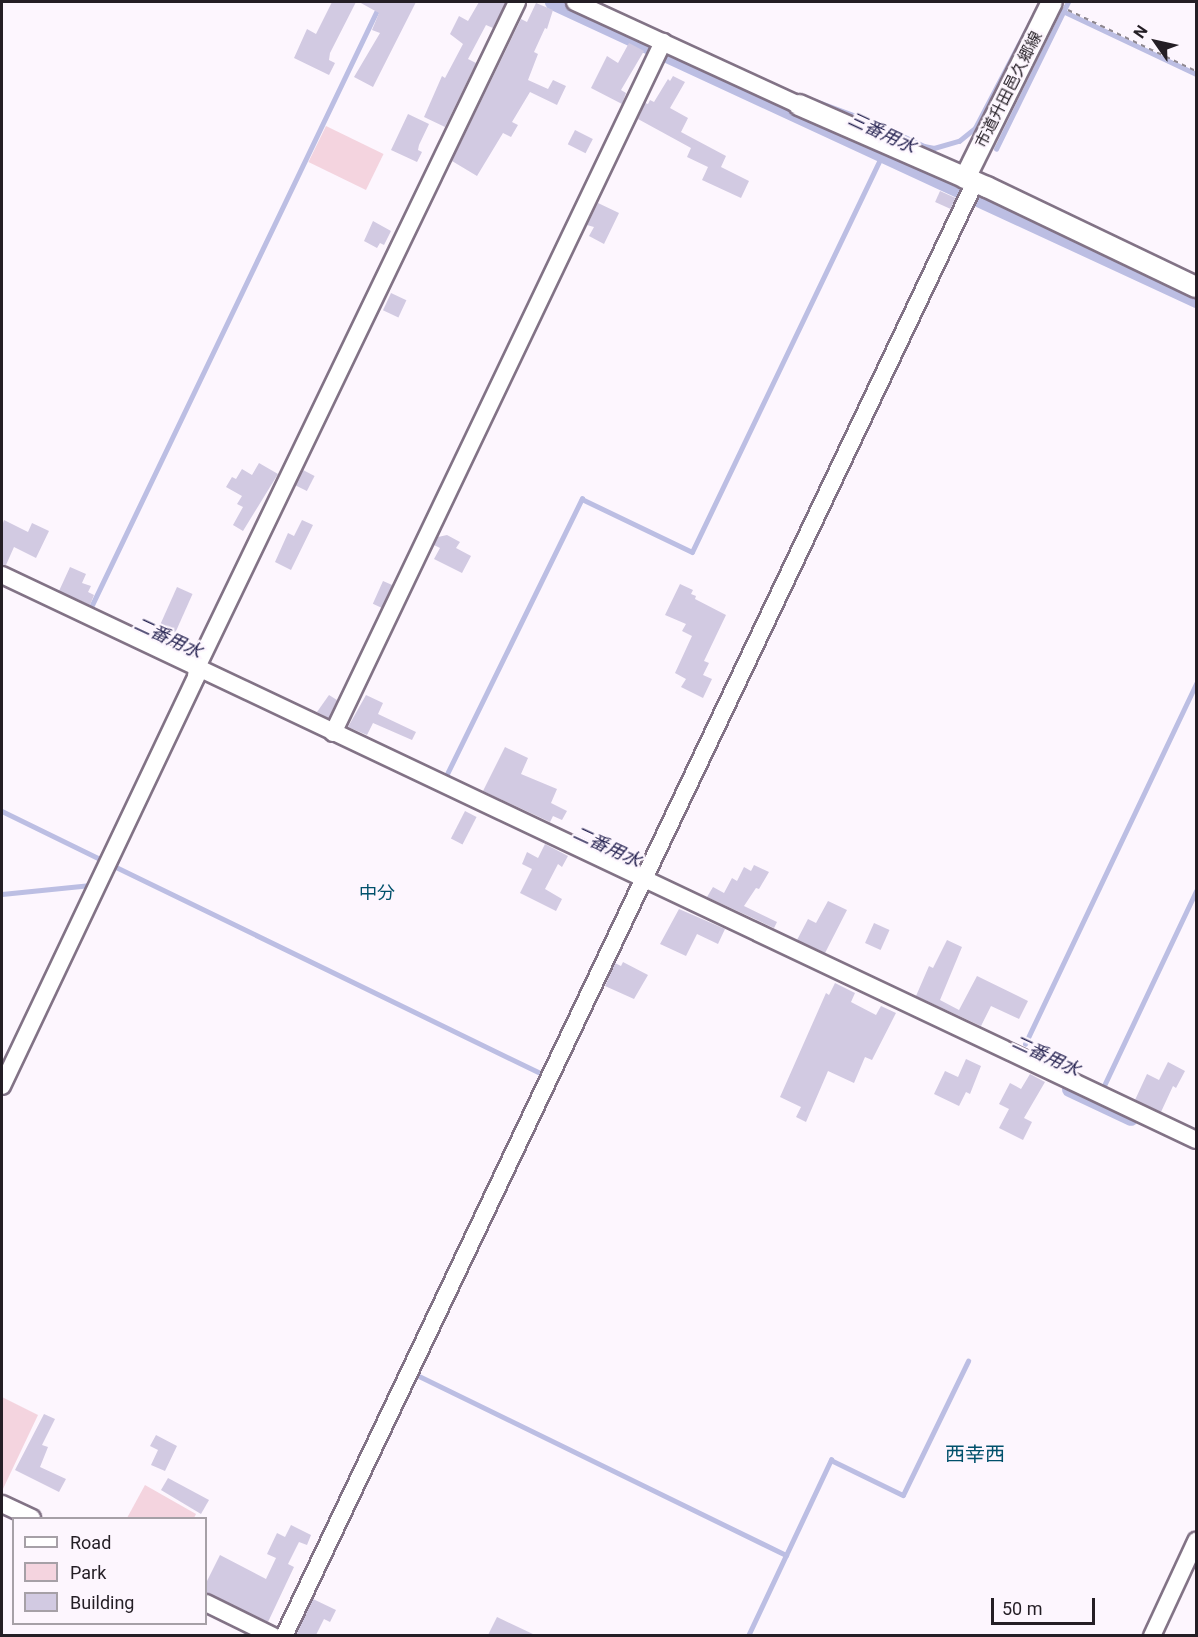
<!DOCTYPE html>
<meta charset="utf-8">
<style>
body{margin:0}
#map{position:relative;width:1198px;height:1637px;overflow:hidden;background:#fdf6fe;font-family:Roboto,"Noto Sans JP",sans-serif}
div>[style]{position:absolute}
.green>*{inset:0;background:#f4d4df;transform-origin:0 0}
.stream>*{height:4.5px;margin:-2.25px;padding:0 2.25px;transform-origin:2.25px;border-radius:2.25px;background:#bcbee3}
.canal>*{height:15px;margin:-7.5px;padding:0 7.5px;transform-origin:7.5px;border-radius:7.5px;background:#bcbee3}
.building>*{inset:0;background:#d2cae2;transform-origin:0 0}
.path>*{height:2px;margin-top:-1px;transform-origin:0;background:repeating-linear-gradient(90deg,#8f8890 0 4.5px,transparent 0 9px)}
.roads{filter:drop-shadow(2px 0 #827386) drop-shadow(-2px 0 #827386) drop-shadow(0 2px #827386) drop-shadow(0 -2px #827386)}
.minor>*{height:16px;margin:-8px;padding:0 8px;transform-origin:8px;border-radius:8px;background:#fff}
.tertiary>*{height:20px;margin:-10px;padding:0 10px;transform-origin:10px;border-radius:10px;background:#fff}
span{translate:-50% -50%;white-space:nowrap;text-align:center;line-height:1.15;-webkit-text-stroke:4.5px #fdf6fe;paint-order:stroke}
.street-label{font-size:16px;color:#241e25}
.water-label{font-size:18px;color:#262351;font-style:italic}
.neighbourhood-label{font-size:18px;color:#00506b}
.quarter-label{font-size:20px;color:#00506b}
.frame{position:absolute;inset:0;border:3px solid #241e25;pointer-events:none}
.legend{position:absolute;left:12px;top:1517px;width:195px;height:108px;box-sizing:border-box;background:#fdf6fe;border:2px solid #a6a0a7;margin:0;padding:8px 10px;list-style:none;font-size:18px;color:#241e25}
.legend li{display:flex;align-items:center;gap:12px;height:30px}
.legend b{width:30px;border:2px solid #a6a0a7}
.north{position:absolute;left:1126px;top:12px;width:60px;height:60px;-webkit-text-stroke:4px #fdf6fe;paint-order:stroke;rotate:304deg;font-size:16px;font-weight:700;line-height:24px;text-align:center;color:#241e25}
.north::after{content:'';display:block;margin:auto;width:21px;height:27px;background:#241e25;clip-path:polygon(50% 0,100% 100%,50% 72%,0 100%)}
.scale{position:absolute;left:991px;top:1598px;width:104px;height:27px;box-sizing:border-box;border:3px solid #241e25;border-top:0;padding-left:8px;font-size:18px;line-height:21px;white-space:nowrap;color:#241e25;-webkit-text-stroke:4px #fdf6fe;paint-order:stroke}
</style>
<div id="map">
<div class="green">
<i style="left:326px;top:126px;width:64px;height:40px;rotate:26deg"></i>
<i style="clip-path:polygon(2px 1397px,38px 1415px,2px 1491px)"></i>
<i style="clip-path:polygon(145px 1485px,196px 1514px,194px 1518px,127px 1518px)"></i>
</div>
<div class="stream">
<i style="left:1063px;top:11px;width:147px;rotate:25.3deg"></i>
<i style="left:805px;top:97px;width:75px;rotate:20.4deg"></i>
<i style="left:875px;top:123px;width:54px;rotate:25.1deg"></i>
<i style="left:924px;top:146px;width:10px;rotate:11deg"></i>
<i style="left:934px;top:148px;width:26px;rotate:-16deg"></i>
<i style="left:959px;top:141px;width:21px;rotate:-39deg"></i>
<i style="left:975px;top:128px;width:142px;rotate:-62.4deg"></i>
<i style="left:996px;top:149px;width:164px;rotate:-63.9deg"></i>
<i style="left:92px;top:605px;width:669px;rotate:-64.39deg"></i>
<i style="left:446px;top:776px;width:309px;rotate:-63.9deg"></i>
<i style="left:582px;top:499px;width:122px;rotate:25.7deg"></i>
<i style="left:692px;top:552px;width:441px;rotate:-64.4deg"></i>
<i style="left:2px;top:811px;width:114px;rotate:26.1deg"></i>
<i style="left:112px;top:865px;width:477px;rotate:25.9deg"></i>
<i style="left:2px;top:894px;width:89px;rotate:-5.8deg"></i>
<i style="left:1025px;top:1044px;width:399px;rotate:-64.6deg"></i>
<i style="left:1101px;top:1092px;width:222px;rotate:-64.7deg"></i>
<i style="left:415px;top:1374px;width:413px;rotate:26deg"></i>
<i style="left:748px;top:1636px;width:195px;rotate:-64.8deg"></i>
<i style="left:831px;top:1460px;width:80px;rotate:25.9deg"></i>
<i style="left:903px;top:1495px;width:149px;rotate:-64.1deg"></i>
</div>
<div class="canal">
<i style="left:552px;top:2px;width:710px;rotate:24.83deg"></i>
<i style="left:1069px;top:1089px;width:68px;rotate:25.1deg"></i>
</div>
<div class="building">
<i style="clip-path:polygon(332px 2px,356px 2px,330px 53px,329px 60px,335px 63px,329px 75px,294px 58px,307px 29px,316px 34px)"></i>
<i style="clip-path:polygon(359px 2px,416px 2px,373px 87px,354px 77px,380px 33px,372px 30px,379px 13px)"></i>
<i style="clip-path:polygon(479px 2px,506px 2px,493px 28px,486px 25px,468px 59px,476px 63px,445px 127px,424px 117px,442px 76px,445px 78px,463px 44px,450px 34px,459px 16px,468px 21px)"></i>
<i style="clip-path:polygon(536px 3px,553px 10px,547px 29px,545px 28px,534px 52px,538px 54px,528px 80px,548px 89px,553px 80px,566px 86px,557px 105px,530px 92px,512px 122px,518px 125px,511px 137px,503px 133px,477px 176px,452px 161px,521px 19px,527px 22px)"></i>
<i style="clip-path:polygon(629px 43px,644px 51px,621px 90px,626px 93px,622px 104px,591px 88px,607px 56px,618px 63px)"></i>
<i style="clip-path:polygon(673px 76px,685px 82px,670px 108px,688px 118px,681px 132px,726px 156px,721px 167px,749px 181px,741px 198px,702px 180px,708px 167px,687px 157px,691px 148px,638px 119px,645px 103px,648px 104px,650px 100px,654px 102px,668px 79px,670px 81px)"></i>
<i style="clip-path:polygon(408px 114px,429px 124px,419px 145px,418px 150px,422px 152px,417px 162px,391px 150px)"></i>
<i style="left:575px;top:130px;width:20px;height:16px;rotate:27deg"></i>
<i style="left:940px;top:191px;width:17px;height:12px;rotate:24deg"></i>
<i style="clip-path:polygon(598px 203px,619px 213px,604px 244px,589px 236px,594px 227px,587px 225px)"></i>
<i style="clip-path:polygon(373px 221px,391px 231px,384px 245px,380px 243px,377px 248px,364px 241px)"></i>
<i style="left:391px;top:293px;width:17px;height:19px;rotate:25deg"></i>
<i style="clip-path:polygon(259px 463px,278px 474px,243px 531px,233px 525px,243px 507px,237px 504px,242px 496px,226px 487px,232px 477px,236px 479px,242px 469px,252px 475px)"></i>
<i style="left:303px;top:470px;width:13px;height:17px;rotate:27deg"></i>
<i style="clip-path:polygon(4px 520px,28px 532px,32px 523px,49px 531px,36px 558px,14px 547px,6px 565px,2px 565px,2px 526px)"></i>
<i style="clip-path:polygon(302px 520px,313px 525px,291px 570px,275px 562px,288px 533px,294px 536px)"></i>
<i style="clip-path:polygon(447px 535px,460px 542px,456px 548px,471px 556px,462px 573px,434px 559px,440px 548px,434px 545px,438px 537px)"></i>
<i style="clip-path:polygon(70px 567px,86px 574px,82px 583px,91px 586px,88px 592px,94px 595px,90px 605px,59px 591px)"></i>
<i style="left:383px;top:581px;width:10px;height:25px;rotate:24deg"></i>
<i style="clip-path:polygon(680px 584px,693px 590px,691px 594px,696px 596px,695px 599px,726px 615px,704px 661px,709px 663px,703px 675px,712px 679px,703px 698px,681px 687px,686px 679px,675px 673px,692px 636px,682px 631px,686px 624px,665px 615px)"></i>
<i style="left:177px;top:587px;width:17px;height:54px;rotate:24deg"></i>
<i style="clip-path:polygon(329px 695px,337px 700px,329px 718px,317px 712px)"></i>
<i style="clip-path:polygon(366px 695px,383px 703px,378px 714px,416px 732px,412px 740px,373px 723px,367px 735px,348px 727px)"></i>
<i style="clip-path:polygon(505px 747px,528px 758px,521px 774px,557px 789px,551px 803px,567px 811px,562px 820px,553px 816px,550px 822px,483px 791px)"></i>
<i style="left:465px;top:811px;width:13px;height:31px;rotate:27deg"></i>
<i style="clip-path:polygon(545px 844px,568px 856px,562px 867px,558px 864px,545px 889px,562px 899px,556px 911px,520px 893px,532px 869px,522px 864px,527px 852px,538px 858px)"></i>
<i style="clip-path:polygon(754px 865px,769px 872px,759px 889px,756px 888px,744px 906px,777px 922px,774px 928px,707px 897px,713px 887px,724px 893px,732px 878px,737px 881px,744px 867px,751px 871px)"></i>
<i style="clip-path:polygon(828px 901px,847px 910px,825px 953px,797px 940px,808px 919px,816px 923px)"></i>
<i style="clip-path:polygon(679px 909px,725px 929px,718px 944px,697px 934px,686px 956px,660px 944px)"></i>
<i style="left:874px;top:923px;width:17px;height:22px;rotate:24deg"></i>
<i style="clip-path:polygon(947px 940px,962px 947px,940px 1000px,959px 1010px,977px 976px,1028px 1001px,1019px 1019px,991px 1006px,981px 1026px,916px 996px,929px 966px,933px 968px)"></i>
<i style="clip-path:polygon(623px 962px,648px 975px,634px 999px,605px 986px,615px 963px,621px 966px)"></i>
<i style="clip-path:polygon(835px 983px,855px 993px,851px 1002px,876px 1015px,881px 1006px,896px 1013px,872px 1060px,865px 1057px,854px 1083px,828px 1071px,806px 1122px,796px 1117px,801px 1107px,780px 1097px,826px 993px,829px 995px)"></i>
<i style="clip-path:polygon(966px 1059px,981px 1066px,970px 1094px,966px 1092px,959px 1106px,934px 1094px,945px 1071px,958px 1077px)"></i>
<i style="clip-path:polygon(1168px 1062px,1185px 1071px,1176px 1088px,1173px 1086px,1161px 1112px,1135px 1100px,1147px 1074px,1159px 1080px)"></i>
<i style="clip-path:polygon(1030px 1074px,1045px 1082px,1024px 1118px,1032px 1122px,1023px 1140px,999px 1128px,1009px 1109px,999px 1104px,1010px 1083px,1021px 1089px)"></i>
<i style="clip-path:polygon(44px 1414px,55px 1419px,42px 1445px,48px 1447px,40px 1467px,66px 1479px,59px 1492px,15px 1470px)"></i>
<i style="clip-path:polygon(156px 1435px,177px 1446px,165px 1471px,151px 1465px,158px 1450px,150px 1446px)"></i>
<i style="clip-path:polygon(168px 1478px,209px 1500px,201px 1514px,161px 1490px)"></i>
<i style="clip-path:polygon(291px 1525px,311px 1535px,307px 1545px,299px 1542px,288px 1564px,294px 1567px,268px 1622px,206px 1593px,206px 1583px,220px 1555px,266px 1579px,276px 1558px,267px 1554px,277px 1533px,285px 1537px)"></i>
<i style="clip-path:polygon(313px 1599px,336px 1610px,330px 1622px,324px 1619px,316px 1635px,296px 1635px)"></i>
<i style="clip-path:polygon(497px 1617px,535px 1635px,488px 1635px)"></i>
</div>
<div class="path">
<i style="left:1068px;top:10px;width:142px;rotate:25.5deg"></i>
</div>
<div class="roads">
<div class="minor">
<i style="left:575px;top:2px;width:247px;rotate:24.7deg"></i>
<i style="left:2px;top:575px;width:1321px;rotate:25.32deg"></i>
<i style="left:333px;top:733px;width:766px;rotate:-64.47deg"></i>
<i style="left:2px;top:1086px;width:453px;rotate:-64.6deg"></i>
<i style="left:196px;top:677px;width:10px;rotate:-84deg"></i>
<i style="left:197px;top:667px;width:738px;rotate:-64.3deg"></i>
<i style="left:2px;top:1504px;width:33px;rotate:25deg"></i>
<i style="left:206px;top:1603px;width:75px;rotate:26.2deg"></i>
<i style="left:284px;top:1636px;width:1610px;rotate:-64.58deg"></i>
<i style="left:1152px;top:1636px;width:105px;rotate:-65.1deg"></i>
</div>
<div class="tertiary">
<i style="left:799px;top:105px;width:205px;rotate:23.6deg"></i>
<i style="left:987px;top:187px;width:232px;rotate:25.6deg"></i>
<i style="left:965px;top:178px;width:196px;rotate:-63.7deg"></i>
</div>
</div>
<div class="street-label">
<span style="left:1009px;top:90px;rotate:-63deg">市道升田邑久郷線</span>
</div>
<div class="water-label">
<span style="left:882px;top:133px;rotate:25deg">三番用水</span>
<span style="left:168px;top:638px;rotate:25deg">二番用水</span>
<span style="left:607px;top:847px;rotate:25deg">二番用水</span>
<span style="left:1046px;top:1056px;rotate:25deg">二番用水</span>
</div>
<div class="neighbourhood-label">
<span style="left:377px;top:893px">中分</span>
</div>
<div class="quarter-label">
<span style="left:975px;top:1454px">西幸西</span>
</div>
<div class="frame"></div>
<ul class="legend">
<li><b style="height:8px;background:#fff"></b>Road</li>
<li><b style="height:16px;background:#f4d4df"></b>Park</li>
<li><b style="height:16px;background:#d2cae2"></b>Building</li>
</ul>
<div class="north">N</div>
<div class="scale">50 m</div>
</div>
